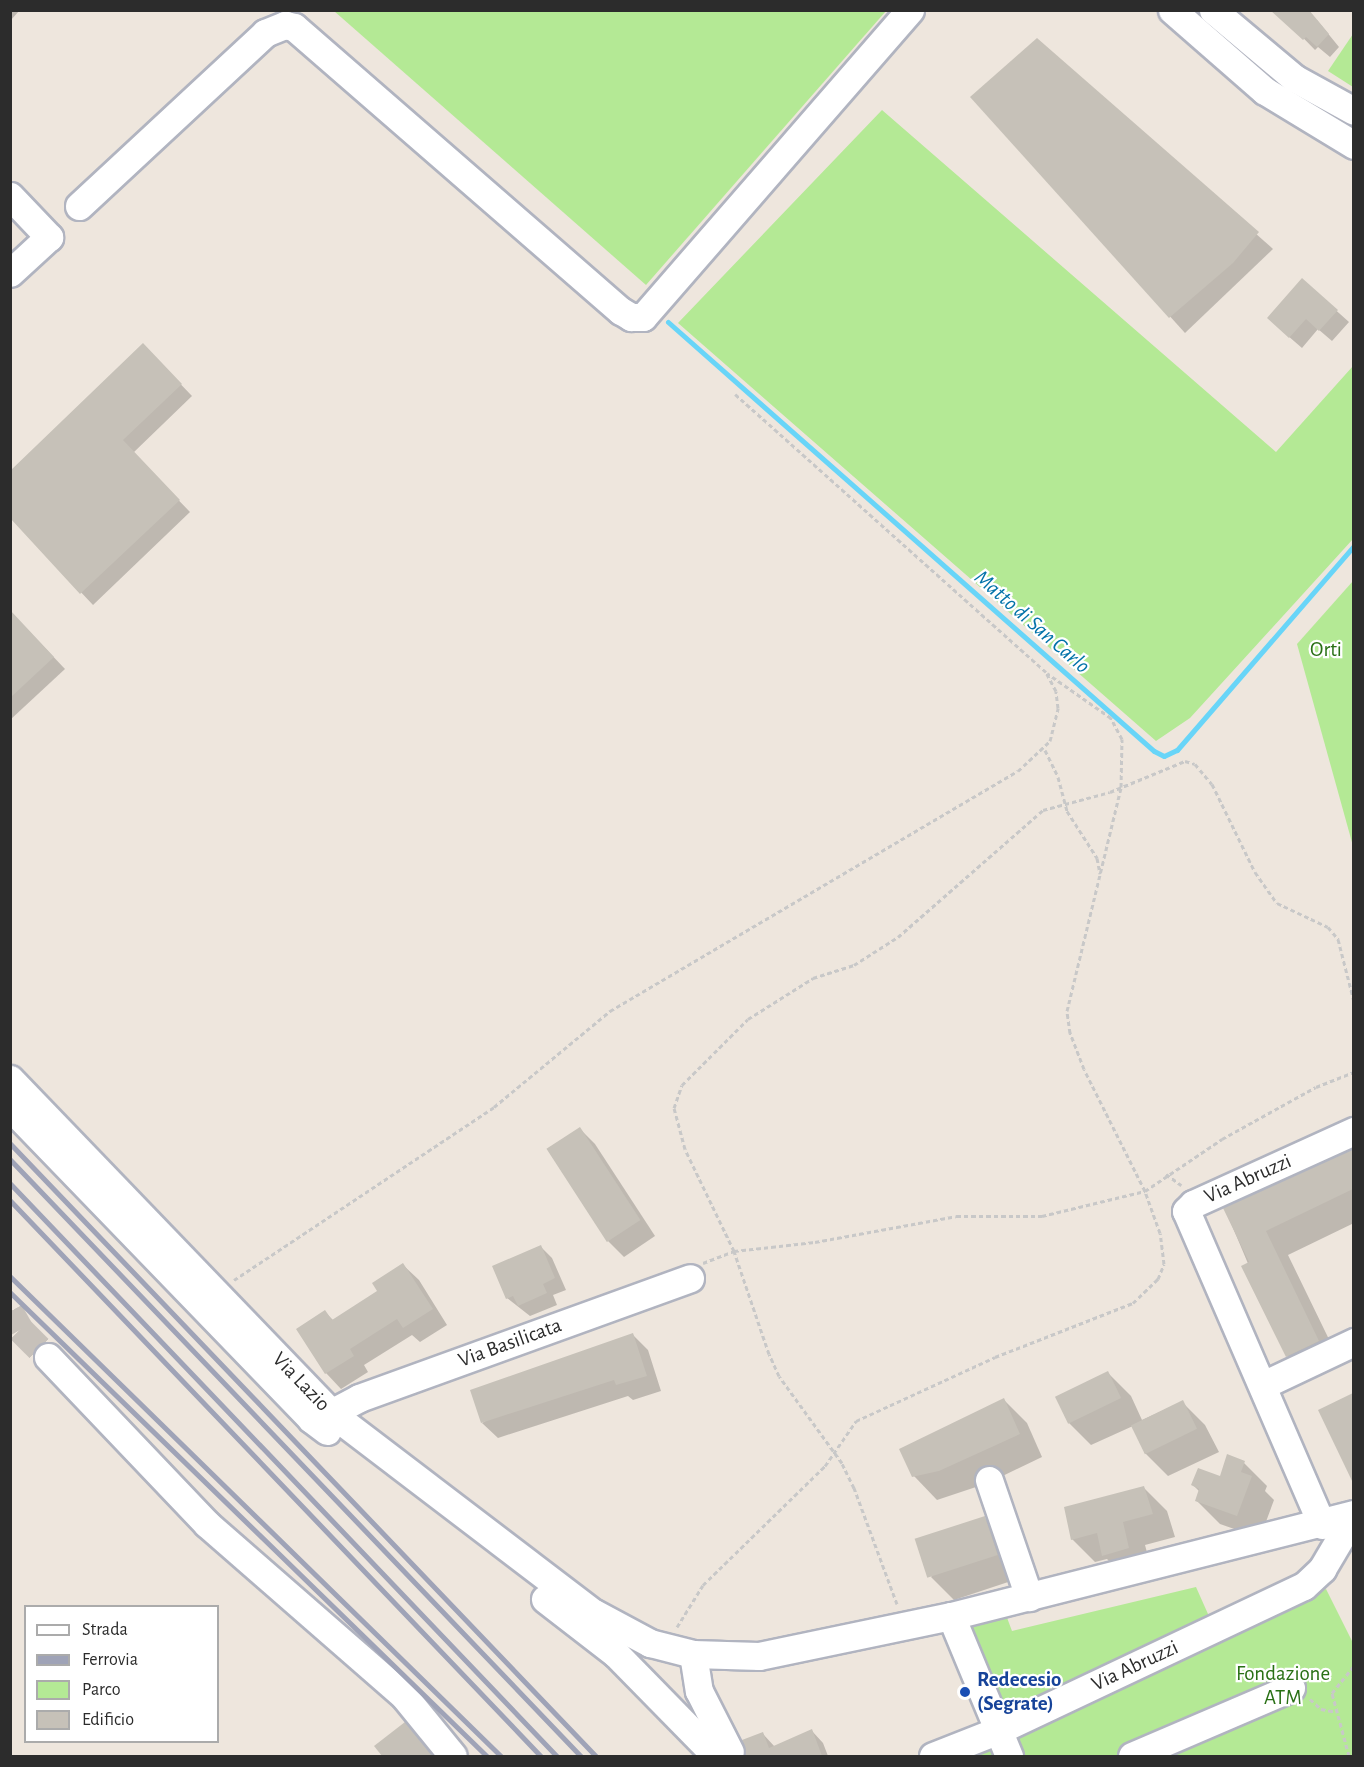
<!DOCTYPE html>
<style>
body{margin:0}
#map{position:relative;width:1364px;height:1767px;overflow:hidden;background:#eee6dd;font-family:"Alegreya Sans",sans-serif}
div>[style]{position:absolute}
.green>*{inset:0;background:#b4e995}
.shadow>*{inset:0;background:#0003}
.stream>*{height:5px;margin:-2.5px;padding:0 2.5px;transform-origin:2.5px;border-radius:2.5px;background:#68d5f8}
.building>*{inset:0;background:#c6c1b8;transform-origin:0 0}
.minor-tunnel>*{height:27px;margin-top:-13.5px;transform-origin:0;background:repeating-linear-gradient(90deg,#c7c1ba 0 27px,transparent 0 41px)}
.path>*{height:3px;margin-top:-1.5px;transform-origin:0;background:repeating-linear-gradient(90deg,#c8c8c8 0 4.5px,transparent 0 7.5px)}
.roads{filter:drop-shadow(2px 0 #b1b4c0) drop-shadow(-2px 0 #b1b4c0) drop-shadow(0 2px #b1b4c0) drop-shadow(0 -2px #b1b4c0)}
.minor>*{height:27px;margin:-13.5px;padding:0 13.5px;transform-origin:13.5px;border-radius:13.5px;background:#fff}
.rail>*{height:4.5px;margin:-2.25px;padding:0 2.25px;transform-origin:2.25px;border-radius:2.25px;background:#9fa3b7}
.dots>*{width:16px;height:16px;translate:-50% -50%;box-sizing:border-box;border:3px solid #fff;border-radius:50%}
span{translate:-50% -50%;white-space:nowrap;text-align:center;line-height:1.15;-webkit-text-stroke:4.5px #fff;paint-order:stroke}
.park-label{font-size:21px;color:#297015}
.street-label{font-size:21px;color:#2c2c2c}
.transit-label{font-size:21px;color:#164399;font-weight:700}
.left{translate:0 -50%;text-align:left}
.water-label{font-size:22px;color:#0373a9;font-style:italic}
.frame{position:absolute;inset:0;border:12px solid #2c2c2c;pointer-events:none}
.legend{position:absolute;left:24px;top:1605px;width:195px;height:138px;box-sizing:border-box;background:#fff;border:2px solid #ababab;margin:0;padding:8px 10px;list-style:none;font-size:18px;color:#2c2c2c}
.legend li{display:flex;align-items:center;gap:12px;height:30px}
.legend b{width:30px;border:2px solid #ababab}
</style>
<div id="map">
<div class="green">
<i style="clip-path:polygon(334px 11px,886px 11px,646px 285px)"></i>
<i style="clip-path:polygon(1353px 34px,1353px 87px,1328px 71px)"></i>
<i style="clip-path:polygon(882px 110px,1276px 452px,1353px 366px,1353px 539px,1190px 718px,1156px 741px,678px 323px)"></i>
<i style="clip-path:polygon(1353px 581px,1353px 846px,1297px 644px)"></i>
<i style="clip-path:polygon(1196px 1587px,1212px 1623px,1000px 1717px,968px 1627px,1006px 1615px,1012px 1631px)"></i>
<i style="clip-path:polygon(1326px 1589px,1353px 1643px,1353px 1756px,955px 1756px)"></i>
</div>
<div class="shadow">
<i style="clip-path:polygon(10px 10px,20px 10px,10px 21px)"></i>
<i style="clip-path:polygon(1276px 10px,1317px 20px,1339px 47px,1330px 57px,1318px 47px,1315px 50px)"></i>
<i style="clip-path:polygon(1037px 40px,1273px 249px,1185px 333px,972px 97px)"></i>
<i style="clip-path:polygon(1302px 280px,1349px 322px,1332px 341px,1318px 329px,1302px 348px,1280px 329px)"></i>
<i style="clip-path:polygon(143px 345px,192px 396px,133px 453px,190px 512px,93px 605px,10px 517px)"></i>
<i style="clip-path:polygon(10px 611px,65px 669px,10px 720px)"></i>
<i style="clip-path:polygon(580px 1129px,595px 1144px,655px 1236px,624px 1257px,608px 1241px,548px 1150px)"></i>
<i style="clip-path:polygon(1354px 1148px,1354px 1223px,1288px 1255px,1341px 1364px,1310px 1379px,1287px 1356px,1225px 1209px)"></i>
<i style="clip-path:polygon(541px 1247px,552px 1258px,566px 1290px,553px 1295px,557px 1305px,530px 1316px,507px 1298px)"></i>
<i style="clip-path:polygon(403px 1265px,419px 1280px,447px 1325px,420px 1342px,412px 1335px,364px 1365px,368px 1372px,341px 1389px,326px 1373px,325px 1312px,334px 1321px,379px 1292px)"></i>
<i style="clip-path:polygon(633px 1335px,648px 1350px,661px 1391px,633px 1400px,628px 1396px,498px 1438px,482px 1423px)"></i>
<i style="clip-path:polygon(1108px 1373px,1131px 1396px,1142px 1420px,1182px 1402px,1205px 1425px,1219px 1452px,1168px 1476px,1145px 1453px,1133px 1426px,1091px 1445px,1068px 1422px)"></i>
<i style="clip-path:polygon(1354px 1395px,1354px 1472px,1320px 1411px)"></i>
<i style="clip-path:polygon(1004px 1400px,1027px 1423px,1042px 1457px,988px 1483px,937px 1500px,914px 1476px)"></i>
<i style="clip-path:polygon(1244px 1463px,1267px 1486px,1265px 1491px,1274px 1500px,1260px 1538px,1220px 1524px,1197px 1501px,1200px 1492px,1193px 1485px,1221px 1478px)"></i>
<i style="clip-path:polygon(1144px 1488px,1167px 1511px,1175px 1537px,1145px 1545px,1152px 1571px,1127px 1579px,1107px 1559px,1095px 1562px,1072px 1539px)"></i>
<i style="clip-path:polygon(984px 1518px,1007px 1541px,1020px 1578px,954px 1600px,931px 1577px)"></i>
<i style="clip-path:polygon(404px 1724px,416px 1735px,433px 1756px,384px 1756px,376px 1746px)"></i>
<i style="clip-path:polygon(812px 1731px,823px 1743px,828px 1756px,747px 1756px,763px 1734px,775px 1747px)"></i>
</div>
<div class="stream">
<i style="left:668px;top:322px;width:648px;rotate:41.44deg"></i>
<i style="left:1154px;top:751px;width:11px;rotate:27deg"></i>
<i style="left:1164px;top:756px;width:14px;rotate:-25deg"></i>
<i style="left:1177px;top:750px;width:270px;rotate:-49.1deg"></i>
</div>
<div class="building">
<i style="clip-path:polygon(1270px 10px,1309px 10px,1329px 34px,1317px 47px,1306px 37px,1303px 40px)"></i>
<i style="clip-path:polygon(1037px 38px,1259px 232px,1233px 263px,1169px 318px,970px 97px)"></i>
<i style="clip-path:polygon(1302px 278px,1338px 310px,1319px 331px,1306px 319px,1289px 338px,1267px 318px)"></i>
<i style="clip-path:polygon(143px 343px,182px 384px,123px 440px,180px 500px,80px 594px,10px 518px,10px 471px)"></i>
<i style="clip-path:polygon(10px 610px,54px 657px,10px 698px)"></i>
<i style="left:580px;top:1127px;width:111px;height:40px;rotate:57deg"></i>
<i style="clip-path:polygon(1353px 1149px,1353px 1189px,1266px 1231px,1319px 1341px,1286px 1357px,1241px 1266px,1249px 1262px,1223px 1208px)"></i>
<i style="clip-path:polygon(541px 1245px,555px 1278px,543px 1284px,547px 1293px,518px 1306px,513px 1296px,506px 1299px,492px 1266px)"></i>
<i style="clip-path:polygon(403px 1263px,433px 1309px,403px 1328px,397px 1319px,350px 1349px,354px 1356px,325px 1374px,296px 1329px,325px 1310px,332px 1320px,377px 1291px,372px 1283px)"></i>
<i style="clip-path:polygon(633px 1333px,647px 1376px,616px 1385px,614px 1380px,481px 1423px,470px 1390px)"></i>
<i style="left:1108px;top:1371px;width:30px;height:59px;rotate:64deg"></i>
<i style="clip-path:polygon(1353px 1393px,1353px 1483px,1318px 1410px)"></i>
<i style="clip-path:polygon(1004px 1398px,1020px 1434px,939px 1471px,912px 1477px,899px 1449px)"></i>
<i style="left:1183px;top:1400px;width:32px;height:58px;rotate:64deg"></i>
<i style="clip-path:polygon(1227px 1454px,1245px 1461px,1241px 1472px,1252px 1476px,1237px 1516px,1195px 1501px,1199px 1489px,1191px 1485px,1198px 1468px,1220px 1476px)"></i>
<i style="clip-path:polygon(1144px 1486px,1153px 1514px,1123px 1522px,1129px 1548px,1102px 1556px,1097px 1533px,1071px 1540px,1064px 1507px)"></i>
<i style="left:985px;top:1516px;width:41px;height:74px;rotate:72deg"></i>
<i style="clip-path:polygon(405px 1722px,433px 1756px,382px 1756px,374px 1746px)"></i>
<i style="clip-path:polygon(812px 1729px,822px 1756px,745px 1756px,742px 1740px,763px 1732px,769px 1748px)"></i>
</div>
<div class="minor-tunnel">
<i style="left:10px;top:1311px;width:21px;rotate:61deg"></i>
<i style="left:20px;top:1329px;width:40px;rotate:45deg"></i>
</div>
<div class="path">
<i style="left:1045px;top:750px;width:30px;rotate:64deg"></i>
<i style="left:1058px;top:777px;width:35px;rotate:75deg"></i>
<i style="left:1067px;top:811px;width:56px;rotate:57.4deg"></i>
<i style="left:1097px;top:858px;width:16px;rotate:79deg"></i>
<i style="left:1166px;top:1174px;width:19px;rotate:36deg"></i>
<i style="left:703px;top:1263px;width:33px;rotate:-21deg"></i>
<i style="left:734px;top:1251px;width:81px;rotate:-6.3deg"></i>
<i style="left:815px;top:1242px;width:143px;rotate:-10.4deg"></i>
<i style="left:956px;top:1216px;width:86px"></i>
<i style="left:1042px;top:1216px;width:106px;rotate:-13.6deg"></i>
<i style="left:1145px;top:1191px;width:93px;rotate:-34deg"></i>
<i style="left:1222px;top:1139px;width:107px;rotate:-29deg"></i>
<i style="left:1316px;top:1087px;width:41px;rotate:-21.5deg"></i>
<i style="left:234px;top:1280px;width:312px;rotate:-33.6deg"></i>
<i style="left:494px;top:1107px;width:151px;rotate:-39.6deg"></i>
<i style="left:610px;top:1011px;width:473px;rotate:-30.5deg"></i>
<i style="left:1018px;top:771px;width:44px;rotate:-43.2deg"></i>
<i style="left:1050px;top:741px;width:34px;rotate:-76deg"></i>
<i style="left:1058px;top:708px;width:17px;rotate:-97deg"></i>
<i style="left:1056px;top:691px;width:21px;rotate:-118deg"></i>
<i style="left:1046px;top:672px;width:417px;rotate:-138.2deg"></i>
<i style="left:897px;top:1604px;width:124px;rotate:-110.3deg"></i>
<i style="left:854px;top:1488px;width:28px;rotate:-116deg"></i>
<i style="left:842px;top:1463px;width:107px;rotate:-125.9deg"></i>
<i style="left:779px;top:1376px;width:24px;rotate:-114deg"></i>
<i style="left:769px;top:1354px;width:109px;rotate:-108.8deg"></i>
<i style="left:734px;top:1251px;width:113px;rotate:-115.7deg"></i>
<i style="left:685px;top:1149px;width:42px;rotate:-105deg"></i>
<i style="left:674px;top:1108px;width:24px;rotate:-71deg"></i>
<i style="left:682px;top:1085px;width:93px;rotate:-45deg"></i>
<i style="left:748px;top:1019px;width:77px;rotate:-32.2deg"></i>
<i style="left:813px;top:978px;width:43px;rotate:-17.6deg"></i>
<i style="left:854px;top:965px;width:52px;rotate:-32.5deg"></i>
<i style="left:898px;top:937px;width:193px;rotate:-41.2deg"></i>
<i style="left:1043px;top:810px;width:69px;rotate:-15deg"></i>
<i style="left:1110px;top:792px;width:81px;rotate:-22.5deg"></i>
<i style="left:1185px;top:761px;width:10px;rotate:17deg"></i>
<i style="left:1195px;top:764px;width:26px;rotate:50deg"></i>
<i style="left:1212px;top:784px;width:98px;rotate:64deg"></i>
<i style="left:1255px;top:872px;width:38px;rotate:55deg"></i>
<i style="left:1277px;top:903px;width:56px;rotate:25.2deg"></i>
<i style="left:1328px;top:927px;width:16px;rotate:50deg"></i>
<i style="left:1338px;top:939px;width:65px;rotate:75.7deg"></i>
<i style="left:677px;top:1627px;width:49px;rotate:-58.2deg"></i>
<i style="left:703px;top:1585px;width:170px;rotate:-44.3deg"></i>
<i style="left:825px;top:1466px;width:55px;rotate:-55.4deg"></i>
<i style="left:856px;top:1421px;width:153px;rotate:-24.7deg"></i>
<i style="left:995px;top:1357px;width:148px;rotate:-21.4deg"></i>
<i style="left:1133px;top:1303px;width:35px;rotate:-44deg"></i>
<i style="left:1158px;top:1279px;width:16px;rotate:-68deg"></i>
<i style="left:1164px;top:1264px;width:31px;rotate:-97deg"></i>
<i style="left:1160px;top:1233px;width:45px;rotate:-109.7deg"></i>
<i style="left:1145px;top:1191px;width:136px;rotate:-116.6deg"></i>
<i style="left:1084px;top:1069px;width:39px;rotate:-111deg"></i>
<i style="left:1070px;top:1033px;width:22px;rotate:-98deg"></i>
<i style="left:1067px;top:1011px;width:230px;rotate:-76.4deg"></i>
<i style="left:1121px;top:787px;width:48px;rotate:-88.8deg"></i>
<i style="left:1122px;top:739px;width:24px;rotate:-118deg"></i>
<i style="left:1111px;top:718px;width:78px;rotate:-144.9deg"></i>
<i style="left:1310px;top:1699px;width:15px;rotate:42deg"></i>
<i style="left:1321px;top:1709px;width:16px;rotate:11deg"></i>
<i style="left:1349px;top:1756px;width:65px;rotate:-105.1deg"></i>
<i style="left:1332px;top:1693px;width:35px;rotate:-51deg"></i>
</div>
<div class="roads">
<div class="minor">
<i style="left:1172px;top:10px;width:123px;rotate:41.1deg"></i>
<i style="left:1265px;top:91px;width:104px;rotate:31.2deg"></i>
<i style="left:1213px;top:10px;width:106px;rotate:40deg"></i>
<i style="left:1294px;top:78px;width:68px;rotate:28.8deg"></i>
<i style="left:10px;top:196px;width:57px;rotate:46.4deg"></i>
<i style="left:49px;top:237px;width:53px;rotate:137.3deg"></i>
<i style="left:79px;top:206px;width:254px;rotate:-42.9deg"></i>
<i style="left:265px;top:33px;width:22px;rotate:-22deg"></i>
<i style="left:285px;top:25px;width:9px;rotate:13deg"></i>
<i style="left:294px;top:27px;width:433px;rotate:41deg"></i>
<i style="left:621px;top:311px;width:12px;rotate:31deg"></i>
<i style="left:631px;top:317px;width:12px"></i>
<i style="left:643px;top:317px;width:407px;rotate:-49deg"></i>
<i style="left:10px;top:1079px;width:463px;rotate:46.1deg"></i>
<i style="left:331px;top:1413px;width:330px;rotate:37.3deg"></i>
<i style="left:594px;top:1613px;width:64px;rotate:28.2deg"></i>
<i style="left:650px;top:1643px;width:44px;rotate:14.3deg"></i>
<i style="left:693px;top:1654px;width:66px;rotate:1.7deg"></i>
<i style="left:759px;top:1656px;width:196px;rotate:-11.8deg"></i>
<i style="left:951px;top:1616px;width:416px;rotate:-14.2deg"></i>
<i style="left:10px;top:1107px;width:434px;rotate:46deg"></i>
<i style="left:311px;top:1419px;width:20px;rotate:37deg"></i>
<i style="left:48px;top:1357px;width:231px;rotate:46.4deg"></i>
<i style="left:207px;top:1524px;width:262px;rotate:41.1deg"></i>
<i style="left:404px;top:1696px;width:77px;rotate:50.8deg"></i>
<i style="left:1263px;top:1385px;width:101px;rotate:-25.3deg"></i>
<i style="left:331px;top:1413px;width:32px;rotate:-28deg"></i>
<i style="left:359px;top:1398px;width:352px;rotate:-19.9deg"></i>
<i style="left:989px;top:1480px;width:124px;rotate:71.1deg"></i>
<i style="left:1322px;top:1525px;width:342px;rotate:-113.4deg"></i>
<i style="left:1186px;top:1211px;width:10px;rotate:-45deg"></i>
<i style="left:1193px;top:1204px;width:177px;rotate:-24.4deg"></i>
<i style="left:545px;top:1599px;width:90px;rotate:37.8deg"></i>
<i style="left:616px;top:1654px;width:143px;rotate:45.6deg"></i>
<i style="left:951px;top:1616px;width:152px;rotate:67.5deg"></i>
<i style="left:693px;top:1654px;width:37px;rotate:81deg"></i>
<i style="left:699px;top:1691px;width:68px;rotate:63.1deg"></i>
<i style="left:933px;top:1756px;width:71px;rotate:-21.5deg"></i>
<i style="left:999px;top:1730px;width:337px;rotate:-25.3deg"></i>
<i style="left:1304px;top:1586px;width:25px;rotate:-43deg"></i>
<i style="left:1322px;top:1569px;width:63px;rotate:-59.3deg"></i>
<i style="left:1132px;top:1756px;width:173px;rotate:-23.2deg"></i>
</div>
</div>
<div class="rail">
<i style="left:10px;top:1143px;width:848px;rotate:46.29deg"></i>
<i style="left:10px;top:1159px;width:826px;rotate:46.28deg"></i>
<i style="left:10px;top:1183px;width:792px;rotate:46.33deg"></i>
<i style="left:10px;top:1200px;width:769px;rotate:46.32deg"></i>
<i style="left:10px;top:1276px;width:687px;rotate:44.35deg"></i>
<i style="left:10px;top:1292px;width:665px;rotate:44.21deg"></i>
</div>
<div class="dots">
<i style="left:965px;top:1692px;background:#1a4fb4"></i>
</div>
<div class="park-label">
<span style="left:1326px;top:650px">Orti</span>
<span style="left:1283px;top:1686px">Fondazione<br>ATM</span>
</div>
<div class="street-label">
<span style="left:1248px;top:1179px;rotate:-24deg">Via Abruzzi</span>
<span style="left:510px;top:1343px;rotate:-20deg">Via Basilicata</span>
<span style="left:301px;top:1382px;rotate:46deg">Via Lazio</span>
<span style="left:1135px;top:1666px;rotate:-25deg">Via Abruzzi</span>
</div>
<div class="transit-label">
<span class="left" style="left:977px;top:1692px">Redecesio<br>(Segrate)</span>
</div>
<div class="water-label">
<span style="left:1032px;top:622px;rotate:41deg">Matto di San Carlo</span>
</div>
<div class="frame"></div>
<ul class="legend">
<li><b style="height:8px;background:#fff"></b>Strada</li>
<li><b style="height:8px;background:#9fa3b7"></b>Ferrovia</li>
<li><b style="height:16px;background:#b4e995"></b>Parco</li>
<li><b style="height:16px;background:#c6c1b8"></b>Edificio</li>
</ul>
</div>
